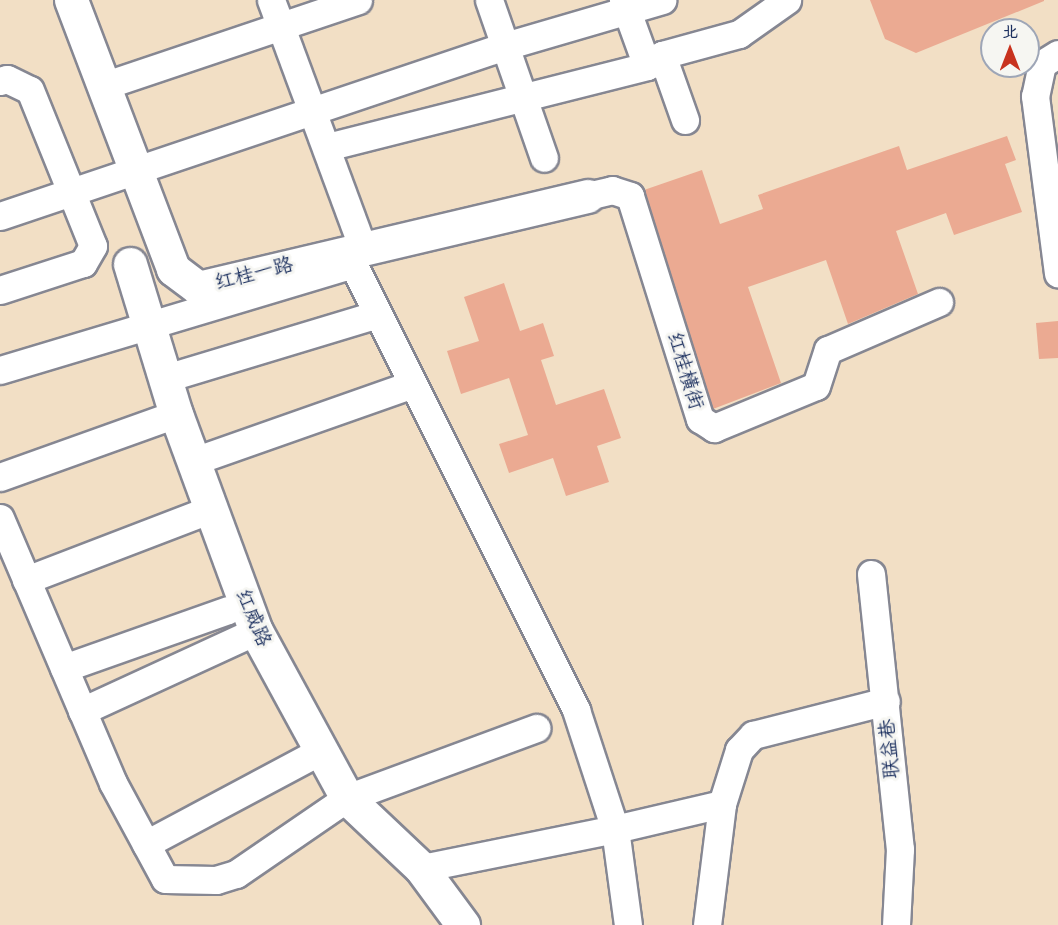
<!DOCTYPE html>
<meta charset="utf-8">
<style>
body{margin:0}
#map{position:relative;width:1058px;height:925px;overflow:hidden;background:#f2dfc5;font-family:"Architects Daughter","LXGW WenKai TC",sans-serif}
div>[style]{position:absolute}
.building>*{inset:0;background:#ebaa92}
.roads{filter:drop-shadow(2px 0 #868792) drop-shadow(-2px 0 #868792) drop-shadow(0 2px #868792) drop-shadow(0 -2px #868792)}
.minor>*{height:27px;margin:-13.5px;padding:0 13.5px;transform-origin:13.5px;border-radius:13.5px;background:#fff}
.tertiary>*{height:33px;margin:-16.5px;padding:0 16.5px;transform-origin:16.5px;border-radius:16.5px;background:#fff}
span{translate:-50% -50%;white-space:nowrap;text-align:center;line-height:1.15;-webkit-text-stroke:6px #f6f6f2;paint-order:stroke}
.street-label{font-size:20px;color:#1b2f5e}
.north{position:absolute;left:980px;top:18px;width:60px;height:60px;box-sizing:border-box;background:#f6f6f2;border:2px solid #9ea6b7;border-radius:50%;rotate:0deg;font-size:16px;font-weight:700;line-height:24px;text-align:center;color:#1b2f5e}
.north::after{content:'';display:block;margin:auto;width:21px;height:27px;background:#c8321e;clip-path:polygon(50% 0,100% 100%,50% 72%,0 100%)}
</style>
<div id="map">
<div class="building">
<i style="clip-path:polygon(870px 0,1044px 0,1044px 1px,916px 53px,885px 39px)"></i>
<i style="clip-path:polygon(1007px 136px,1016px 160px,1005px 164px,1022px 212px,954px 235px,946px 213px,896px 231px,918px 294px,848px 324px,826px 260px,748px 287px,781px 383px,713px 409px,644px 190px,702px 170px,720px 224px,763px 209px,758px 195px,899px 146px,907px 170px)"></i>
<i style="clip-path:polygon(504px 283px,520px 331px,543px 323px,554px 356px,541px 360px,556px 405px,604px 389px,621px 438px,597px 446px,609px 482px,566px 496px,553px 458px,509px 473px,499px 444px,528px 435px,509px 378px,461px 394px,447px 351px,479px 341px,464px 297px)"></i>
<i style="clip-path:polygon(1058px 321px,1058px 358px,1039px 359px,1036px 323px)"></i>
</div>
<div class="roads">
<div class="minor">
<i style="left:271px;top:0;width:262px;rotate:69.7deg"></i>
<i style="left:489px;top:0;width:167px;rotate:70.8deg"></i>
<i style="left:623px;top:0;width:70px;rotate:70deg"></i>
<i style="left:1058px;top:54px;width:19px;rotate:148deg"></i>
<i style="left:1042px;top:64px;width:33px;rotate:102deg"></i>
<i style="left:1035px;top:96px;width:179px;rotate:82.6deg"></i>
<i style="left:662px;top:55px;width:69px;rotate:70.5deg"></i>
<i style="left:0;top:81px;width:7px;rotate:-16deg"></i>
<i style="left:7px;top:79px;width:25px;rotate:26deg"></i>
<i style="left:30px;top:90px;width:168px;rotate:68deg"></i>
<i style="left:93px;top:246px;width:20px;rotate:120deg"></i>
<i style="left:83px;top:263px;width:87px;rotate:162deg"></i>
<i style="left:103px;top:86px;width:269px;rotate:-18.6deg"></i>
<i style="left:327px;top:147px;width:330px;rotate:-14.2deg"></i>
<i style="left:647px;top:66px;width:19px;rotate:-36deg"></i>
<i style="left:662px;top:55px;width:80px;rotate:-15.3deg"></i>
<i style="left:739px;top:34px;width:59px;rotate:-35.3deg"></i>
<i style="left:587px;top:196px;width:26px;rotate:-13deg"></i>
<i style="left:612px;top:190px;width:19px;rotate:18deg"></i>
<i style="left:630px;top:196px;width:234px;rotate:72.6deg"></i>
<i style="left:700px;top:419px;width:17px;rotate:33deg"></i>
<i style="left:714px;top:428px;width:110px;rotate:-22.4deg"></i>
<i style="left:816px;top:386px;width:38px;rotate:-72deg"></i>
<i style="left:828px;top:350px;width:121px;rotate:-23.4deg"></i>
<i style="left:0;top:216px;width:533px;rotate:-18.6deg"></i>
<i style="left:505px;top:46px;width:164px;rotate:-16.3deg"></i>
<i style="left:0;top:370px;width:369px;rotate:-16.7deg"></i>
<i style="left:353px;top:264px;width:499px;rotate:63.4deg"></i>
<i style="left:576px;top:710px;width:125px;rotate:71.9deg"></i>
<i style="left:615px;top:829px;width:198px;rotate:168.6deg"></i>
<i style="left:166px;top:378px;width:221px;rotate:-16.8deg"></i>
<i style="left:194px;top:461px;width:232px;rotate:-19.4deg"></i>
<i style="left:0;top:477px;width:187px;rotate:-19.7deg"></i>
<i style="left:0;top:518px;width:288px;rotate:66.9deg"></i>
<i style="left:113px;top:783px;width:109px;rotate:61.6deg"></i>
<i style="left:165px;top:879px;width:51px;rotate:1.1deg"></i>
<i style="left:216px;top:880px;width:21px;rotate:-17deg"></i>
<i style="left:236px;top:874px;width:135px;rotate:-34.4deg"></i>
<i style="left:347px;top:798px;width:202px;rotate:-20.3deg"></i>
<i style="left:871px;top:574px;width:277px;rotate:84deg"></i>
<i style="left:900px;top:849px;width:76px;rotate:93deg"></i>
<i style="left:26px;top:580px;width:198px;rotate:-21deg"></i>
<i style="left:64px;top:668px;width:174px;rotate:-19.5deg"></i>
<i style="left:82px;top:711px;width:192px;rotate:-24.7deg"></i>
<i style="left:146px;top:844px;width:197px;rotate:-28.1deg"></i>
<i style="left:628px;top:925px;width:97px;rotate:-97.7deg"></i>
<i style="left:615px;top:829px;width:110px;rotate:-13.2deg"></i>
<i style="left:722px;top:804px;width:57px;rotate:-72.5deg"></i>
<i style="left:739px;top:750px;width:21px;rotate:-47deg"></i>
<i style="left:753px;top:735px;width:137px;rotate:-14.3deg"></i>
<i style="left:707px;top:925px;width:122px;rotate:-82.9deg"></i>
</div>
<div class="tertiary">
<i style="left:71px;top:0;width:288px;rotate:69.2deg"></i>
<i style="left:173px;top:269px;width:31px;rotate:37deg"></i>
<i style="left:198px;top:288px;width:400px;rotate:-13.3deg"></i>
<i style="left:130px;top:264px;width:157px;rotate:73deg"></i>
<i style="left:176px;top:414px;width:231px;rotate:69.8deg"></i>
<i style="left:256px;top:631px;width:190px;rotate:61.4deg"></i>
<i style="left:347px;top:798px;width:102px;rotate:43.4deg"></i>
<i style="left:421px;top:868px;width:71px;rotate:53.6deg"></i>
</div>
</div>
<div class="street-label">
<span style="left:254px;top:274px;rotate:-14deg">红桂一路</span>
<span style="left:685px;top:371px;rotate:73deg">红桂横街</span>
<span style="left:253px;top:618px;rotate:67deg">红威路</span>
<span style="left:890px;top:749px;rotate:-95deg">联益巷</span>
</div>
<div class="north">北</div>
</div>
